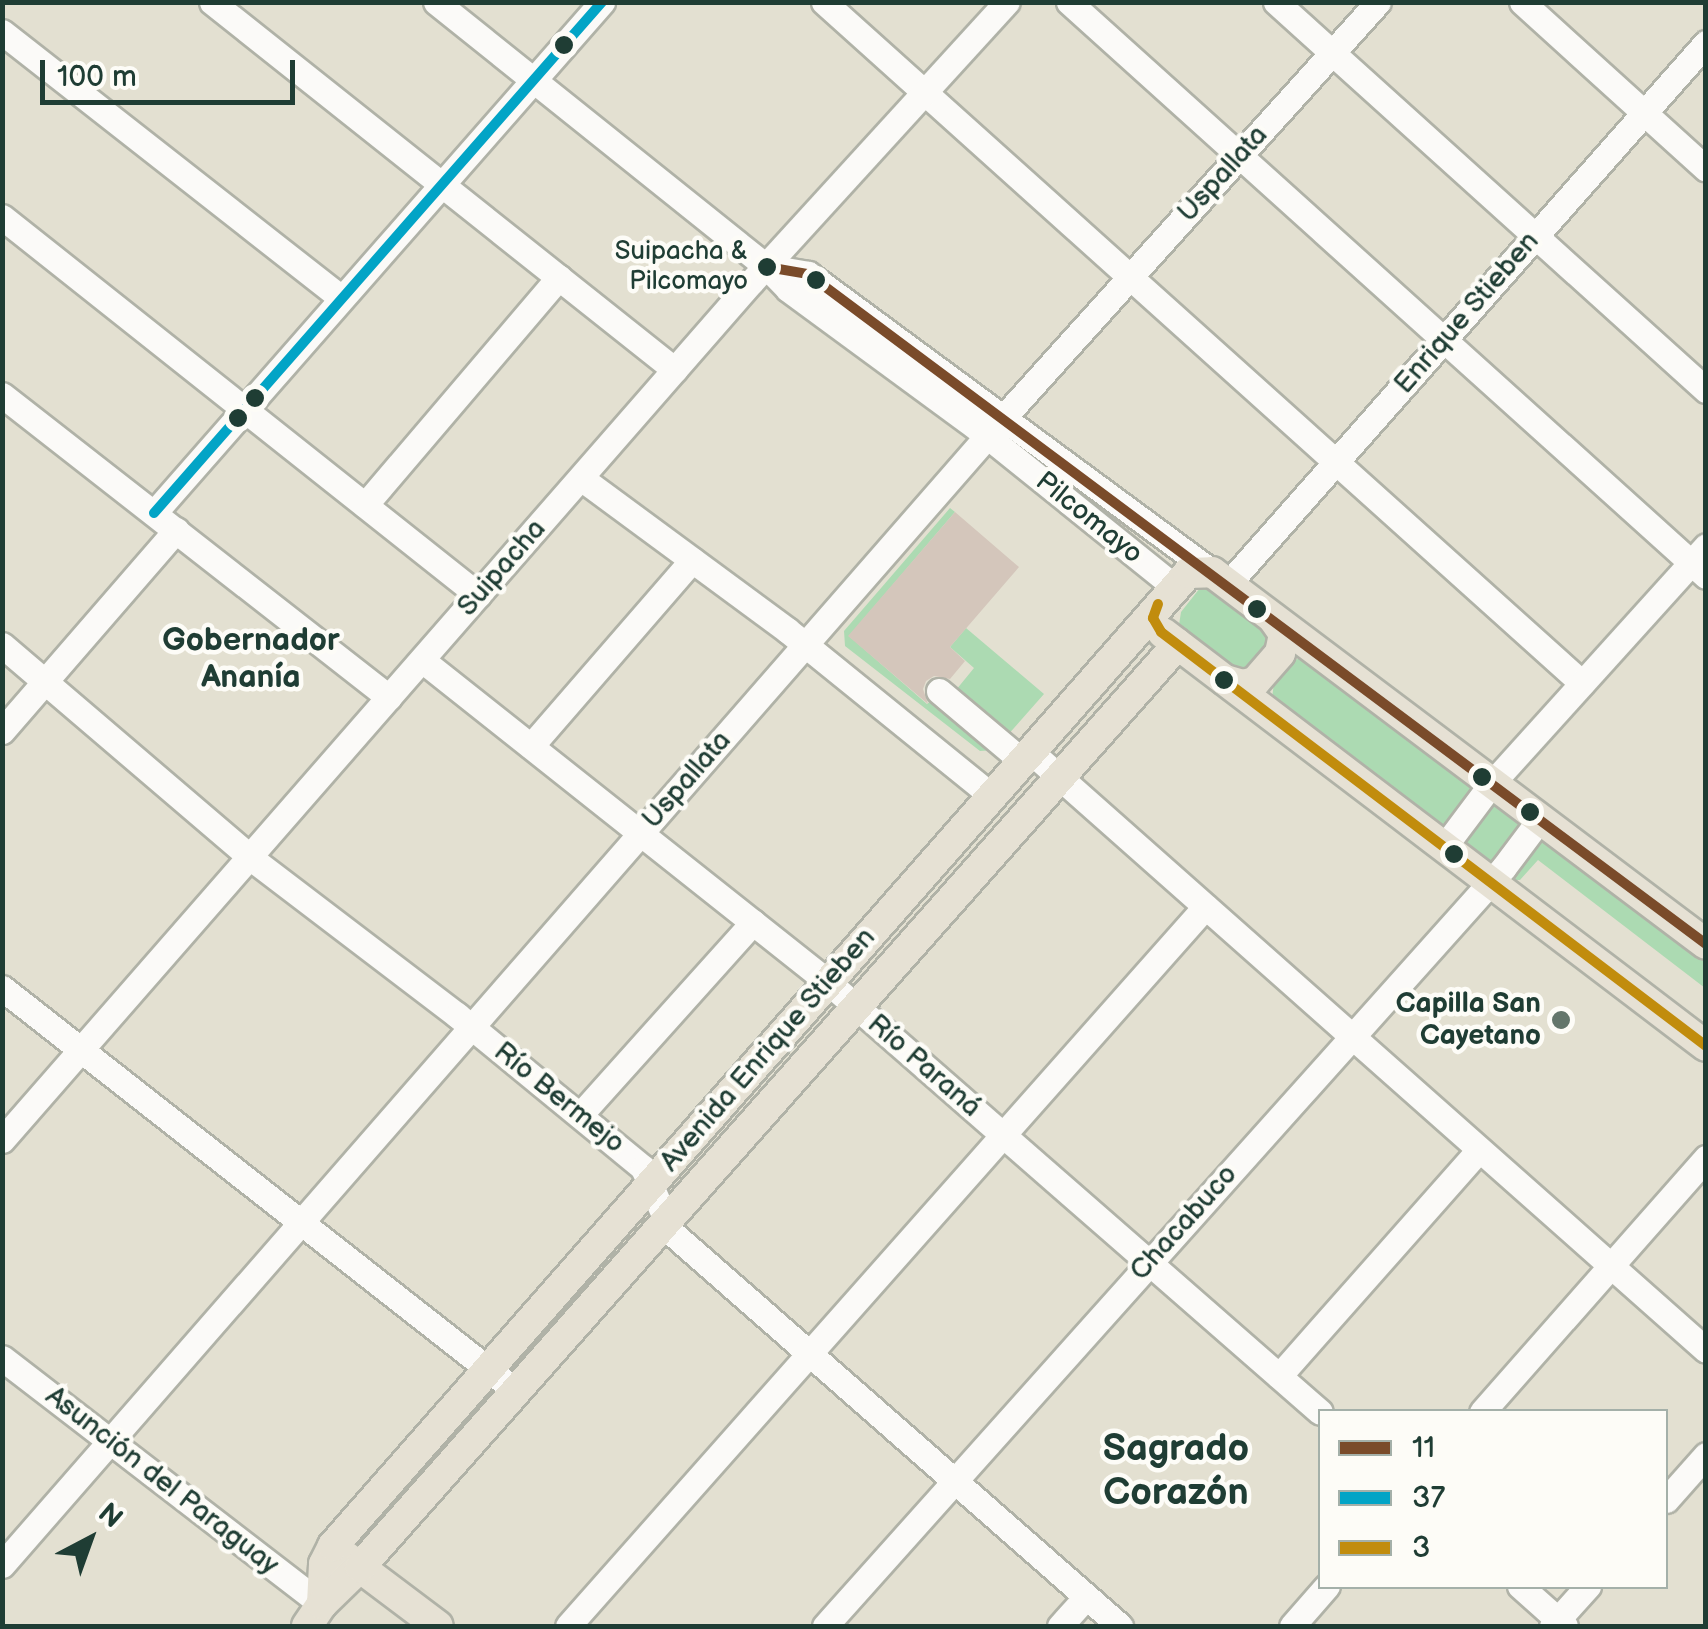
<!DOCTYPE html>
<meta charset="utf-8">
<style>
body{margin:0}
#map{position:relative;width:1708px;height:1629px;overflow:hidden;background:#e3e0d1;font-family:"Balsamiq Sans",sans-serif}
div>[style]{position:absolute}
.green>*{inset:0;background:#acdab2}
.building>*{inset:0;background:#d4c6bb}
.roads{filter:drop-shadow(2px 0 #b0b2a7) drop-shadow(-2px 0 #b0b2a7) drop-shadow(0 2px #b0b2a7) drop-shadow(0 -2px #b0b2a7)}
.minor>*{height:25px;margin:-12.5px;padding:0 12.5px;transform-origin:12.5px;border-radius:12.5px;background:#fbfaf8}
.major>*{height:30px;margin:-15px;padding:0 15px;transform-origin:15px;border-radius:15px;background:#e6e1d4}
.bus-1>*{height:10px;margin:-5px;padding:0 5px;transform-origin:5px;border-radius:5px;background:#7a4b2a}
.bus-2>*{height:10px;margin:-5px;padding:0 5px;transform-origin:5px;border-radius:5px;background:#02a4c6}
.bus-3>*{height:10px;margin:-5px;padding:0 5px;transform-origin:5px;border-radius:5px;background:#c18c0d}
.dots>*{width:28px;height:28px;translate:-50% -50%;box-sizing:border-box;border:5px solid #fdfcf7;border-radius:50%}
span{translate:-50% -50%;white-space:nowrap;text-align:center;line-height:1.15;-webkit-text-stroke:9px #fdfcf7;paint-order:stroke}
.bus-label{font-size:26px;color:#1f3d34}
.right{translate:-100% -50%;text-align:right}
.street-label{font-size:28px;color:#1f3d34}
.poi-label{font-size:28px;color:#1f3d34;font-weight:700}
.quarter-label{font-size:32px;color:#1f3d34;font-weight:700}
.district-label{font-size:38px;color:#1f3d34;font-weight:700}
.frame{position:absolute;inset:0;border:5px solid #1f3d34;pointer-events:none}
.legend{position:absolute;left:1318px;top:1409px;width:350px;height:180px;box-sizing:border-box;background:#fdfcf7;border:2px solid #a4b0a9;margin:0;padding:12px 18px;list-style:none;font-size:30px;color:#1f3d34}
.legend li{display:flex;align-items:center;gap:20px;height:50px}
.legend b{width:50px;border:2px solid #a4b0a9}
.north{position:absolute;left:40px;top:1489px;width:100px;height:100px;-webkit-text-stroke:8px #fdfcf7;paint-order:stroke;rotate:41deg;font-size:28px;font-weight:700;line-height:40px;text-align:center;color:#1f3d34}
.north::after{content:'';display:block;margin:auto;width:35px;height:45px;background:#1f3d34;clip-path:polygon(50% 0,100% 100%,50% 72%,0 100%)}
.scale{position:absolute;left:40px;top:60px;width:255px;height:45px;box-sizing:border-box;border:5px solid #1f3d34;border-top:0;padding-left:12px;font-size:30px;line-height:35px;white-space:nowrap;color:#1f3d34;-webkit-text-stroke:8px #fdfcf7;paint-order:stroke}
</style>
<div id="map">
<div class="green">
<i style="clip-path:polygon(950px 508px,955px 512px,849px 636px,927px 704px,931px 701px,995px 750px,980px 751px,845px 646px,844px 631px)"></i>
<i style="clip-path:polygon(1209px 586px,1270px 632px,1268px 644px,1246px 671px,1233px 669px,1179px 625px,1181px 612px,1200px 588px)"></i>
<i style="clip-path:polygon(966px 628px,1044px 694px,1006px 737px,956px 690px,974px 668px,950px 647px)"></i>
<i style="clip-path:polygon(1304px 657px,1473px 785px,1445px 827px,1272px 698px,1274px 683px,1292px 661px)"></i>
<i style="clip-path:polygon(1498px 804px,1519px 819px,1520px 828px,1494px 861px,1488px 862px,1469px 850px,1466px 838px,1490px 805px)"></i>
<i style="clip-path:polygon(1542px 837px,1705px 958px,1705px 988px,1538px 860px,1520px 880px,1512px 880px)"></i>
</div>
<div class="building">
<i style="clip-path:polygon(955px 512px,1019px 567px,950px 647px,965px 661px,950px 679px,934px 676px,926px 681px,923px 689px,928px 704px,848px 636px)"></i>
</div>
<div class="roads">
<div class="minor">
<i style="left:212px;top:2px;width:591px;rotate:38.48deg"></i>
<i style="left:436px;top:2px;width:424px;rotate:38.7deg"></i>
<i style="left:767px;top:267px;width:30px;rotate:46deg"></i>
<i style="left:788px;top:289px;width:233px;rotate:36.3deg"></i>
<i style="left:976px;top:427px;width:254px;rotate:38.8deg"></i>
<i style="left:824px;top:2px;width:1019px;rotate:41.94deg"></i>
<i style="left:1069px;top:2px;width:857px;rotate:42.02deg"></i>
<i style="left:1276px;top:2px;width:579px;rotate:42.06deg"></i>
<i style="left:1522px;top:2px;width:248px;rotate:42.2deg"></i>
<i style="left:2px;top:32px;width:431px;rotate:38.1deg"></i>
<i style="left:2px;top:217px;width:608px;rotate:38.45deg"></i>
<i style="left:767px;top:267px;width:42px;rotate:9.7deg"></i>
<i style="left:808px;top:274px;width:502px;rotate:36.41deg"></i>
<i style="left:2px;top:395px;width:491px;rotate:38deg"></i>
<i style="left:581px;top:478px;width:256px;rotate:36.4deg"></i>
<i style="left:787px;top:630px;width:262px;rotate:39deg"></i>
<i style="left:365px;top:505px;width:299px;rotate:-49.6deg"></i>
<i style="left:154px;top:513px;width:680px;rotate:-48.76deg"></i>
<i style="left:1228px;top:584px;width:722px;rotate:-48.54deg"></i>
<i style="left:2px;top:645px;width:334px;rotate:40.5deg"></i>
<i style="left:256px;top:862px;width:253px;rotate:37.3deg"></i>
<i style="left:457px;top:1015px;width:241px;rotate:39.4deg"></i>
<i style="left:643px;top:1168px;width:71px;rotate:66deg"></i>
<i style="left:672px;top:1233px;width:596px;rotate:41.26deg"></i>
<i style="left:422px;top:660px;width:518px;rotate:38.42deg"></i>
<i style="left:828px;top:982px;width:653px;rotate:41.15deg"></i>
<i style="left:939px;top:691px;width:107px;rotate:40.1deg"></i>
<i style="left:2px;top:731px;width:266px;rotate:-49.1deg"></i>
<i style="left:531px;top:746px;width:246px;rotate:-49.1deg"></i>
<i style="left:1030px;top:751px;width:903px;rotate:41.54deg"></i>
<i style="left:1444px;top:847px;width:80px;rotate:-53.1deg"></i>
<i style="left:1492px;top:783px;width:319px;rotate:-47.9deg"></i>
<i style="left:2px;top:988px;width:653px;rotate:38.1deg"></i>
<i style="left:580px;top:1115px;width:259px;rotate:-48.1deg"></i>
<i style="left:2px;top:1140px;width:1140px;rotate:-48.88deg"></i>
<i style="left:752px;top:281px;width:378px;rotate:-47.6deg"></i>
<i style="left:2px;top:1358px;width:404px;rotate:37.6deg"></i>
<i style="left:1279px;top:1376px;width:300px;rotate:-48.5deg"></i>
<i style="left:1482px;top:1412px;width:339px;rotate:-48.6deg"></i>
<i style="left:1666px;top:1500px;width:60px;rotate:-48.4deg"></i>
<i style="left:2px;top:1565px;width:1522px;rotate:-48.89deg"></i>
<i style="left:1003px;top:418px;width:560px;rotate:-47.97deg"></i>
<i style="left:1520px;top:1586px;width:60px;rotate:41.6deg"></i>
<i style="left:568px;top:1626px;width:961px;rotate:-48.46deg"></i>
<i style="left:825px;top:1626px;width:1018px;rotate:-48.18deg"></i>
<i style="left:1504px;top:867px;width:60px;rotate:-53.1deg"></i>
<i style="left:1060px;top:1626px;width:39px;rotate:-48deg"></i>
<i style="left:1292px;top:1626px;width:53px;rotate:-48.8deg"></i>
<i style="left:1552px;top:1626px;width:54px;rotate:-48deg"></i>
</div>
<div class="major">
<i style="left:1163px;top:633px;width:682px;rotate:37.26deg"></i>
<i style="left:1225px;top:680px;width:18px;rotate:16deg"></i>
<i style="left:1242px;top:685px;width:13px;rotate:-13deg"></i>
<i style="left:1255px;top:682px;width:38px;rotate:-49deg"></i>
<i style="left:1280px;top:653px;width:19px;rotate:-78deg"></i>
<i style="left:1284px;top:634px;width:19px;rotate:-125deg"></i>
<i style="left:345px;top:1556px;width:116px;rotate:37deg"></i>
<i style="left:322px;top:1604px;width:40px;rotate:-87.1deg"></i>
<i style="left:324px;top:1564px;width:20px;rotate:-63deg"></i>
<i style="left:333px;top:1546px;width:1295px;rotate:-48.69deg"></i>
<i style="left:1188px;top:573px;width:24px;rotate:-2deg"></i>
<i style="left:1212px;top:572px;width:618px;rotate:36.98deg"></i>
<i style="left:307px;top:1626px;width:27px;rotate:-56deg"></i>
<i style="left:322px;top:1604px;width:53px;rotate:-44.2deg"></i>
<i style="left:360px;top:1567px;width:1233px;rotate:-48.45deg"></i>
</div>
</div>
<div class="bus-1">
<i style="left:767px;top:267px;width:42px;rotate:9.7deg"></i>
<i style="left:808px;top:274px;width:1120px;rotate:36.73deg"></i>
</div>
<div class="bus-2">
<i style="left:154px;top:513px;width:680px;rotate:-48.76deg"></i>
</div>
<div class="bus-3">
<i style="left:1158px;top:604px;width:15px;rotate:110deg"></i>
<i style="left:1153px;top:618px;width:16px;rotate:60deg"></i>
<i style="left:1161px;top:632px;width:684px;rotate:37.22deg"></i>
</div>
<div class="dots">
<i style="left:564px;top:45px;background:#1f3d34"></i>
<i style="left:767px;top:267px;background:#1f3d34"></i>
<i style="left:816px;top:280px;background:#1f3d34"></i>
<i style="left:255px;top:398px;background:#1f3d34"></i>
<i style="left:238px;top:418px;background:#1f3d34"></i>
<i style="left:1257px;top:609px;background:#1f3d34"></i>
<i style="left:1224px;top:680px;background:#1f3d34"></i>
<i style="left:1482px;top:777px;background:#1f3d34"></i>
<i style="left:1530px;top:812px;background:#1f3d34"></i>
<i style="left:1454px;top:854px;background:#1f3d34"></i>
<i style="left:1561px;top:1020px;background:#64766b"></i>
</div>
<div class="bus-label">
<span class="right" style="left:748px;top:267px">Suipacha &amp;<br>Pilcomayo</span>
</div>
<div class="street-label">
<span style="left:1223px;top:174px;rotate:-48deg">Uspallata</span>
<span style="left:1467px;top:313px;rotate:-49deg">Enrique Stieben</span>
<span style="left:1089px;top:518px;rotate:39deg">Pilcomayo</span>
<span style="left:502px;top:568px;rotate:-49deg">Suipacha</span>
<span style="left:687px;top:780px;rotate:-49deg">Uspallata</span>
<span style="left:768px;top:1050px;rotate:-49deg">Avenida Enrique Stieben</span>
<span style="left:924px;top:1066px;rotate:41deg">Río Paraná</span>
<span style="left:559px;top:1098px;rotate:39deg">Río Bermejo</span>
<span style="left:1184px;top:1223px;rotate:-48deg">Chacabuco</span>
<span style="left:162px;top:1481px;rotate:38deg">Asunción del Paraguay</span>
</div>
<div class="poi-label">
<span class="right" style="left:1541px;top:1020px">Capilla San<br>Cayetano</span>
</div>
<div class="quarter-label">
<span style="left:251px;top:660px">Gobernador<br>Ananía</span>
</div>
<div class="district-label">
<span style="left:1176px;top:1471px">Sagrado<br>Corazón</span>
</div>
<div class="frame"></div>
<ul class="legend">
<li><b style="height:12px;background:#7a4b2a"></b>11</li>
<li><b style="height:12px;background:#02a4c6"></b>37</li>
<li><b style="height:12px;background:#c18c0d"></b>3</li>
</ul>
<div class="north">N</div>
<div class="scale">100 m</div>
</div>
